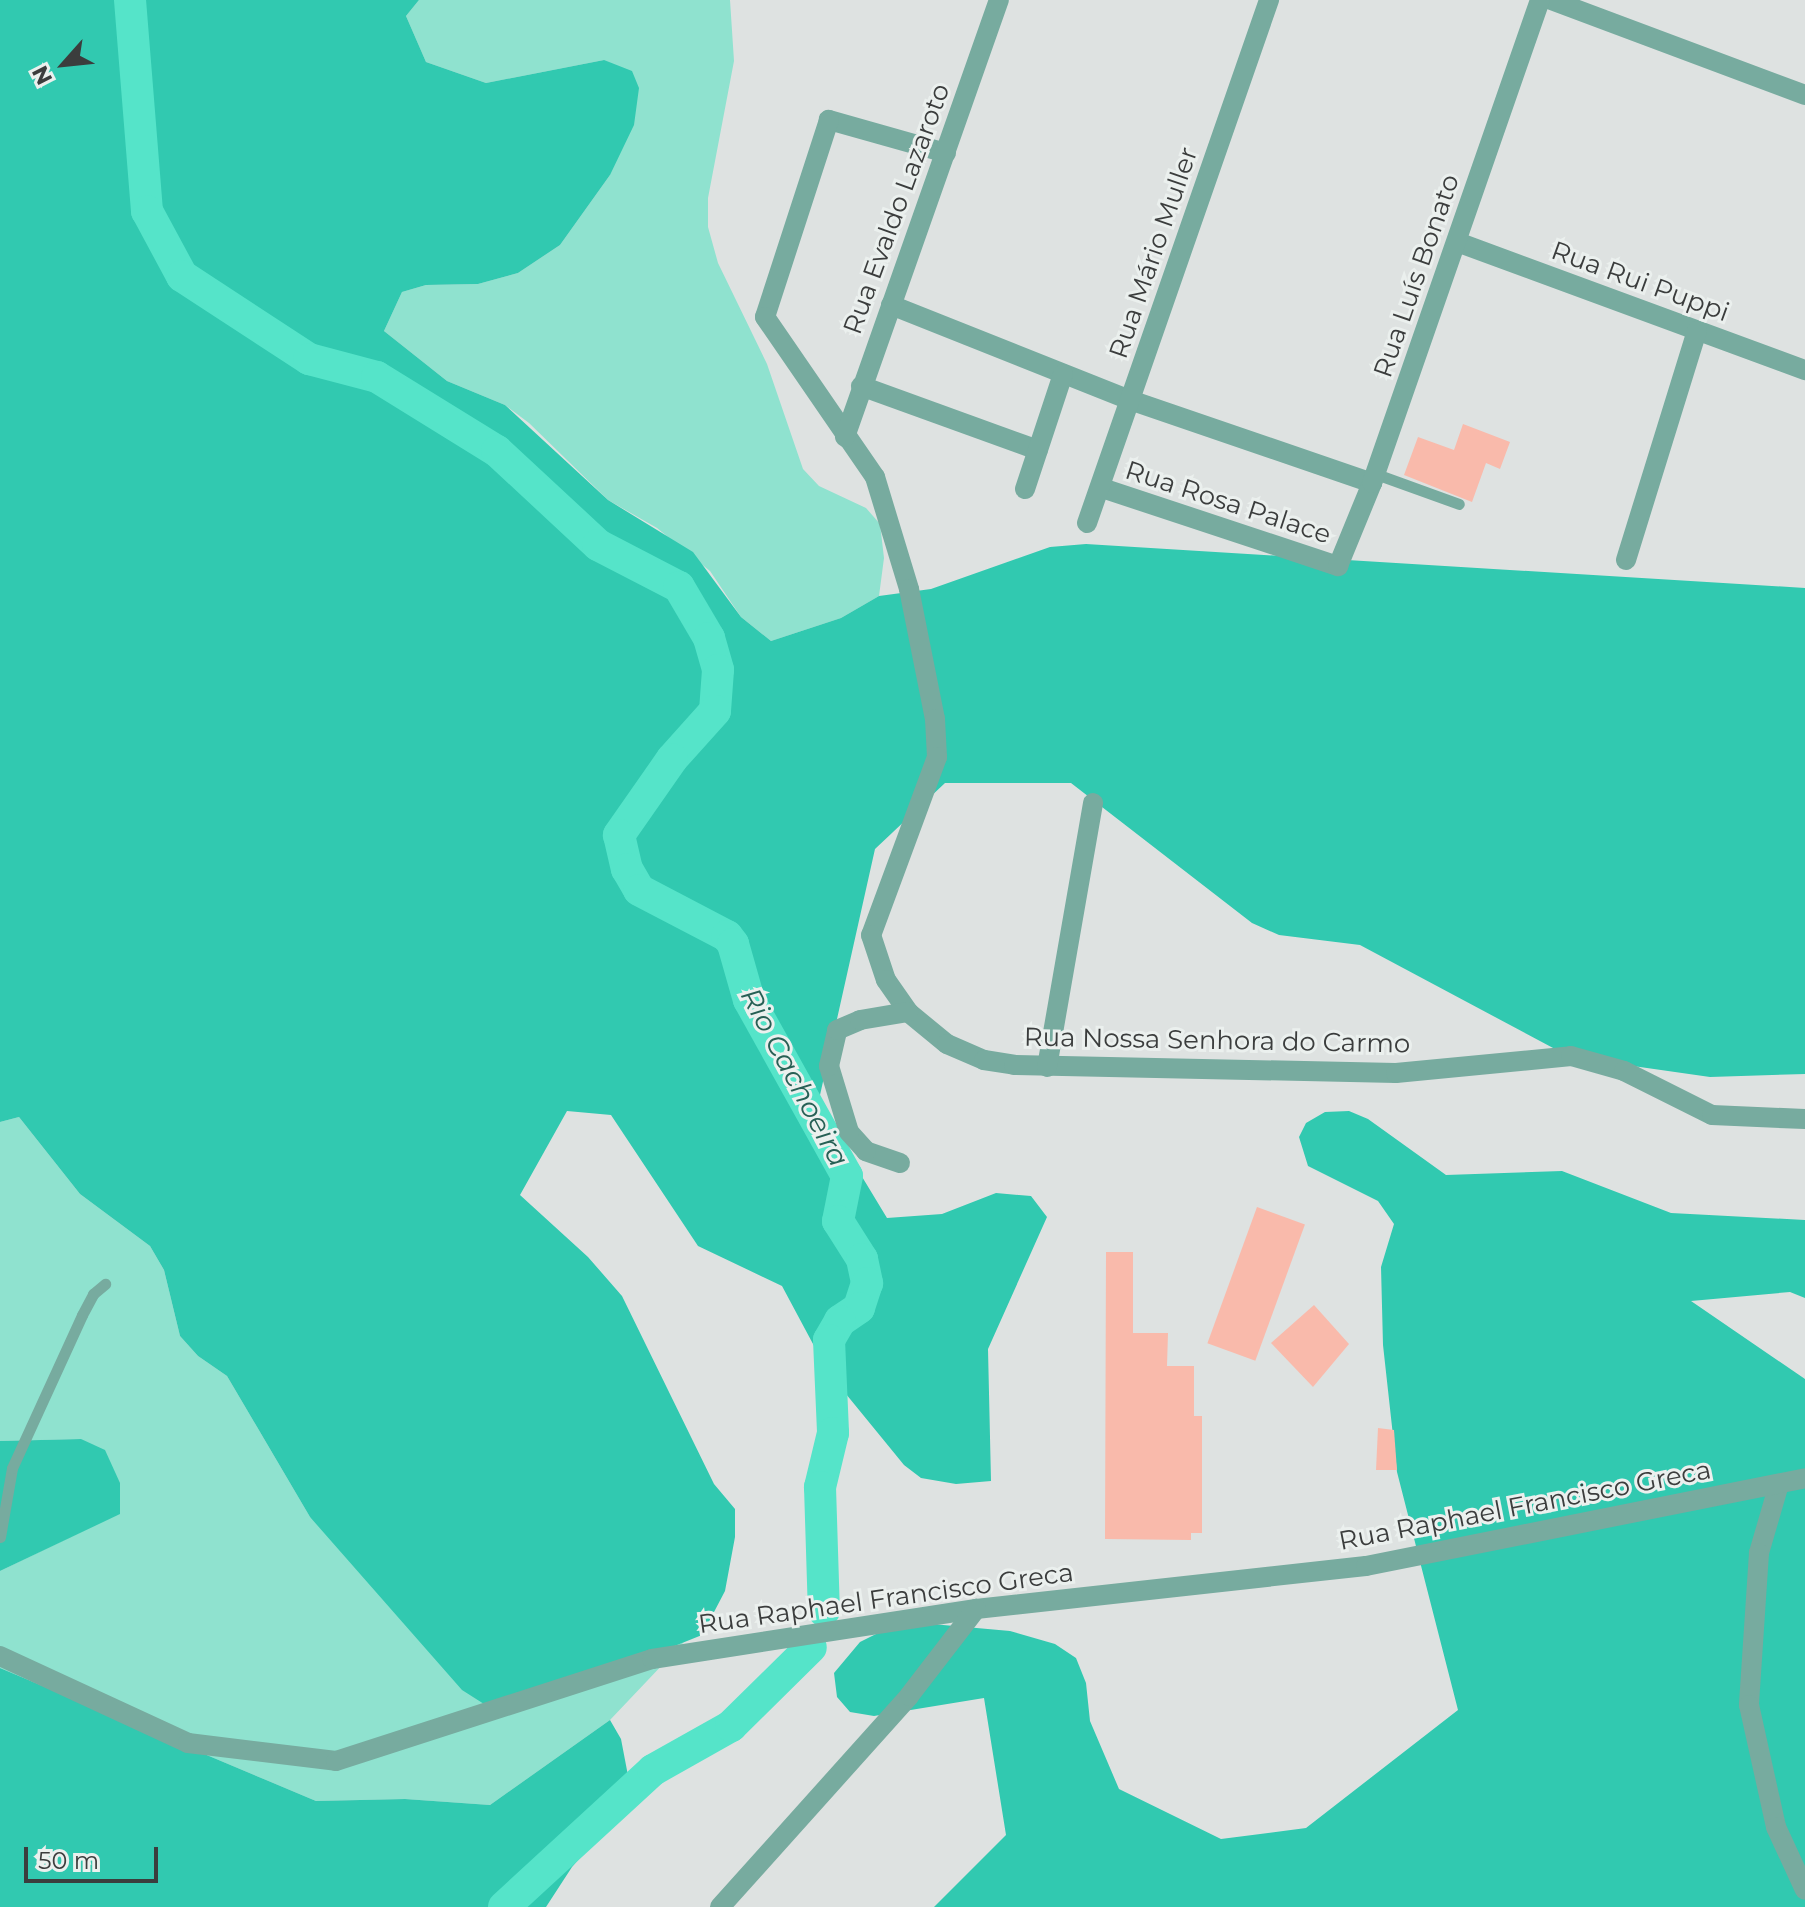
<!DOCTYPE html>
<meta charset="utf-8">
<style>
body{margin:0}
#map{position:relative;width:1805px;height:1907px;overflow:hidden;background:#dee2e1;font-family:Montserrat,sans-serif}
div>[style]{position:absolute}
.green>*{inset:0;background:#8fe2cf}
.forest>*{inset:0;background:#31c9b0}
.river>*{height:32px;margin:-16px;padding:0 16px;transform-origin:16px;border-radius:16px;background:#55e4c9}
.building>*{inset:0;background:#f9baab;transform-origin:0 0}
.lane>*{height:11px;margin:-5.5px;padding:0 5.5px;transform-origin:5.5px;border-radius:5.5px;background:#77ab9f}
.street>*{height:20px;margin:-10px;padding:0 10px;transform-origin:10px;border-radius:10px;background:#77ab9f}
span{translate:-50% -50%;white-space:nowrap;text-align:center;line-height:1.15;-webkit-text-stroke:6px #ebf0ee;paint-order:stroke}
.street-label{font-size:26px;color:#3b3d3d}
.water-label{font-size:28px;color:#276055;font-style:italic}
.north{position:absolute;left:24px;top:24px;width:80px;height:80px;-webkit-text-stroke:6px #ebf0ee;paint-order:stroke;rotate:243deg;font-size:22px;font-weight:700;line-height:32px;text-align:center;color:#3b3d3d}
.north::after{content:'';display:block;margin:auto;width:28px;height:36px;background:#3b3d3d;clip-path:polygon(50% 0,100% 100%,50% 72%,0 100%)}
.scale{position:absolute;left:24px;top:1847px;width:134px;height:36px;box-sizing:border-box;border:4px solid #3b3d3d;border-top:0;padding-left:10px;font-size:24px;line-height:28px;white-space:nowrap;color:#3b3d3d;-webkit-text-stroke:6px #ebf0ee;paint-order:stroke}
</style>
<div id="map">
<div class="green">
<i style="clip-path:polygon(419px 0,730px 0,734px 61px,708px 198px,708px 227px,718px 263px,767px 364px,803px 469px,819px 486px,866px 508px,880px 524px,884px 558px,879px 596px,841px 618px,771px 641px,741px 617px,710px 571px,657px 528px,608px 500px,529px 423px,505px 405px,447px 381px,384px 331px,402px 292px,426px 285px,478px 284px,518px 273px,560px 245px,610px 175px,604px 60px,486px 83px,426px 62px,406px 16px)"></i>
<i style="clip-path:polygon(19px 1117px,80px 1194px,150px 1246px,164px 1270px,180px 1336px,198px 1356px,227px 1376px,310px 1517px,570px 1688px,684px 1642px,610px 1720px,490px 1805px,405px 1799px,316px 1801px,0 1668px,0 1571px,120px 1513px,81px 1439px,0 1441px,0 1122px)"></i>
</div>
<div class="forest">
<i style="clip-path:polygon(0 0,419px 0,406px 16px,426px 62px,486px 83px,604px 60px,632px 71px,639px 88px,634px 125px,610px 175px,560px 245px,518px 273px,478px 284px,426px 285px,402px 292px,384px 331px,447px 381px,505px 405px,608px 500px,693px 552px,741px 617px,771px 641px,841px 618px,879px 596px,931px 589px,1050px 547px,1086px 544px,1805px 588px,1805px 1074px,1710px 1077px,1570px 1057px,1360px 945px,1279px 935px,1252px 923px,1071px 783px,945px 783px,875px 849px,818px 1104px,887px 1218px,942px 1214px,996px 1193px,1031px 1196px,1047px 1217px,988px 1349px,991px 1481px,956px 1484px,921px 1478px,904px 1465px,828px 1372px,782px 1286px,698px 1246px,611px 1115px,567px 1111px,520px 1195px,588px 1257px,622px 1296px,714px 1484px,735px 1509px,735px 1537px,725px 1591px,702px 1635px,570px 1688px,484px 1704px,462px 1690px,310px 1517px,227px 1376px,198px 1356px,180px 1336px,164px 1270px,150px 1246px,80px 1194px,19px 1117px,0 1122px)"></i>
<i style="clip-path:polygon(1349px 1111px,1368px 1119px,1446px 1175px,1562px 1171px,1671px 1213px,1805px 1220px,1805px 1298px,1790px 1292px,1691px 1301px,1805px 1379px,1805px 1907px,934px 1907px,1006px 1835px,984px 1698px,874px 1716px,850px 1712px,837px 1697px,834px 1673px,860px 1642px,886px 1629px,932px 1624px,1010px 1631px,1055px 1644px,1076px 1658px,1086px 1683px,1090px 1721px,1119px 1789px,1221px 1839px,1306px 1828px,1458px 1710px,1397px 1472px,1383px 1345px,1381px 1267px,1394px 1224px,1378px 1201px,1308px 1166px,1299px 1137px,1306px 1123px,1325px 1112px)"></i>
<i style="clip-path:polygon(81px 1439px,105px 1450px,120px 1483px,120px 1514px,0 1571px,0 1441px)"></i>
<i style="clip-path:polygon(0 1668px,316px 1801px,405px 1799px,490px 1805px,610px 1720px,621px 1739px,630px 1786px,622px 1810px,572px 1867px,546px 1907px,0 1907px)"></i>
</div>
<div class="river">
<i style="left:130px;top:0;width:212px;rotate:85.4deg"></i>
<i style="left:147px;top:211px;width:74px;rotate:61.7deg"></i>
<i style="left:182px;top:276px;width:152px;rotate:33.2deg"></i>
<i style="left:309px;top:359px;width:70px;rotate:14.8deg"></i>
<i style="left:377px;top:377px;width:141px;rotate:31.7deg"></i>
<i style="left:497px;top:451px;width:138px;rotate:42.9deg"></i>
<i style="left:598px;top:545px;width:91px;rotate:27.4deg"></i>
<i style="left:679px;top:587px;width:59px;rotate:59.5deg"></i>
<i style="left:709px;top:638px;width:33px;rotate:74deg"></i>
<i style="left:718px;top:670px;width:41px;rotate:94.2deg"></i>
<i style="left:715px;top:711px;width:64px;rotate:131.9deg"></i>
<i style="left:672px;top:759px;width:93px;rotate:124.9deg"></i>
<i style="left:619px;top:835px;width:35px;rotate:77deg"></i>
<i style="left:627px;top:869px;width:24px;rotate:60deg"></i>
<i style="left:639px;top:890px;width:99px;rotate:27.6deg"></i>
<i style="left:727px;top:936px;width:10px;rotate:53deg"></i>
<i style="left:733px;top:944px;width:58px;rotate:74.1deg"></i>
<i style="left:749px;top:1000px;width:201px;rotate:60.9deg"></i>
<i style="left:847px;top:1176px;width:46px;rotate:101.3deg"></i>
<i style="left:838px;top:1221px;width:45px;rotate:57.7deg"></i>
<i style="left:862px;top:1259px;width:25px;rotate:78deg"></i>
<i style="left:867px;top:1283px;width:26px;rotate:108deg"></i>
<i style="left:859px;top:1308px;width:23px;rotate:146deg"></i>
<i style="left:840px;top:1321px;width:22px;rotate:120deg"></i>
<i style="left:829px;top:1340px;width:93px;rotate:87.5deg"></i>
<i style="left:833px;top:1433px;width:56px;rotate:103.5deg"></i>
<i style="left:820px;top:1487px;width:124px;rotate:88.2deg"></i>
<i style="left:504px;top:1907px;width:202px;rotate:-42.6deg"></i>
<i style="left:653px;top:1770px;width:90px;rotate:-29.4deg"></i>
<i style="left:731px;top:1726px;width:112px;rotate:-44.6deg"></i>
</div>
<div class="building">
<i style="clip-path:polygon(1463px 424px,1510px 442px,1500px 469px,1486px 463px,1472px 502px,1404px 475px,1418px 437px,1454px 450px)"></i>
<i style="left:1257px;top:1207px;width:51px;height:145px;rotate:20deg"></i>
<i style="clip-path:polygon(1106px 1252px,1133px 1252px,1133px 1333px,1168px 1333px,1167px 1366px,1194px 1366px,1194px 1416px,1202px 1416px,1202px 1533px,1191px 1533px,1191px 1540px,1105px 1539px)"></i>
<i style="clip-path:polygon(1314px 1305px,1349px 1344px,1313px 1387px,1271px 1343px)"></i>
<i style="clip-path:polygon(1378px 1428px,1394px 1430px,1397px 1470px,1376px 1470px)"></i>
</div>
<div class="lane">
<i style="left:1376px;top:474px;width:88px;rotate:19.9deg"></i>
<i style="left:0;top:1537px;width:70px;rotate:-80.1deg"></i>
<i style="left:12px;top:1468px;width:168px;rotate:-65.4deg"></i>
<i style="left:82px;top:1315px;width:24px;rotate:-62deg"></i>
<i style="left:93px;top:1294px;width:16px;rotate:-40deg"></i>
</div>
<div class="street">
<i style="left:1551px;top:0;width:271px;rotate:20.5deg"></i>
<i style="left:946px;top:153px;width:122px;rotate:-164.2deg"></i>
<i style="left:829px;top:120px;width:207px;rotate:108deg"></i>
<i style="left:765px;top:317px;width:194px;rotate:55.5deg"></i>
<i style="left:875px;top:477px;width:117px;rotate:73.1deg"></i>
<i style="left:909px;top:589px;width:133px;rotate:78.7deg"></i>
<i style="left:935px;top:719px;width:38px;rotate:87deg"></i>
<i style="left:937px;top:757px;width:190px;rotate:110.3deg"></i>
<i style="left:871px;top:935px;width:47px;rotate:71.6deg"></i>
<i style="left:886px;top:980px;width:39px;rotate:55deg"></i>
<i style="left:908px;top:1012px;width:50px;rotate:39.4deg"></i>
<i style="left:947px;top:1044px;width:40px;rotate:23.4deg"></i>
<i style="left:984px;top:1060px;width:30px;rotate:9deg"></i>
<i style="left:1014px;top:1065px;width:382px;rotate:1.2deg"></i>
<i style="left:1396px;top:1073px;width:176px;rotate:-5.5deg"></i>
<i style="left:1571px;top:1056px;width:55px;rotate:15.8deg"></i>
<i style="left:1624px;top:1071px;width:98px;rotate:26.6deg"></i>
<i style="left:1712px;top:1115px;width:93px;rotate:2.5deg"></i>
<i style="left:1457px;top:242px;width:371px;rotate:20.2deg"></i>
<i style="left:891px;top:305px;width:257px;rotate:21.7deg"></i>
<i style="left:1130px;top:400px;width:256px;rotate:18.9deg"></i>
<i style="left:861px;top:386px;width:188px;rotate:19.9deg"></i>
<i style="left:845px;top:437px;width:463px;rotate:-70.6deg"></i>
<i style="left:1102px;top:488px;width:249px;rotate:18.3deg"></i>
<i style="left:1338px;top:566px;width:90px;rotate:-67.7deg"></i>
<i style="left:1372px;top:483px;width:511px;rotate:-70.82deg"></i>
<i style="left:1025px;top:489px;width:121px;rotate:-71.7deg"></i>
<i style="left:1087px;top:523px;width:554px;rotate:-70.81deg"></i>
<i style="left:1626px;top:560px;width:240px;rotate:-72.8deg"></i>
<i style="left:1047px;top:1067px;width:268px;rotate:-80.1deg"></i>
<i style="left:900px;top:1163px;width:36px;rotate:-161deg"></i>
<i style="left:866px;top:1151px;width:25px;rotate:-132deg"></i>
<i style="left:849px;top:1132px;width:69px;rotate:-106.9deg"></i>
<i style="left:829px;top:1066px;width:37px;rotate:-77deg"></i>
<i style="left:837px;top:1030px;width:25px;rotate:-23deg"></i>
<i style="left:860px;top:1020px;width:49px;rotate:-9.5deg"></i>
<i style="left:1779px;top:1484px;width:72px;rotate:106.2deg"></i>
<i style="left:1759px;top:1553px;width:152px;rotate:93.8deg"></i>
<i style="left:1749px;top:1705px;width:125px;rotate:77.5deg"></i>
<i style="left:1776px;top:1827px;width:69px;rotate:65.3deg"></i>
<i style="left:0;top:1656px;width:207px;rotate:24.8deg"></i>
<i style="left:188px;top:1743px;width:149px;rotate:6.9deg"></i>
<i style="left:336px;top:1761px;width:332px;rotate:-17.9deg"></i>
<i style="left:652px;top:1659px;width:328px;rotate:-8.8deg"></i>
<i style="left:976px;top:1609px;width:392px;rotate:-6.3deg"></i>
<i style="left:1366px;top:1566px;width:448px;rotate:-11.3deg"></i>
<i style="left:720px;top:1907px;width:283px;rotate:-48.1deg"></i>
<i style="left:909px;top:1696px;width:110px;rotate:-52.4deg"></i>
</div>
<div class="street-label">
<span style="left:897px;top:209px;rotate:-70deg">Rua Evaldo Lazaroto</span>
<span style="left:1154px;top:253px;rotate:-71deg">Rua Mário Muller</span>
<span style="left:1417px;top:276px;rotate:-71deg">Rua Luís Bonato</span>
<span style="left:1640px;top:282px;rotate:20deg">Rua Rui Puppi</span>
<span style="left:1228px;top:503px;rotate:18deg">Rua Rosa Palace</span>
<span style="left:1217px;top:1041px;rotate:1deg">Rua Nossa Senhora do Carmo</span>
<span style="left:1525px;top:1506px;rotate:-11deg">Rua Raphael Francisco Greca</span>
<span style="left:886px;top:1599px;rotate:-8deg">Rua Raphael Francisco Greca</span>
</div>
<div class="water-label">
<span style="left:795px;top:1077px;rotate:62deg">Rio Cachoeira</span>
</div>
<div class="north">N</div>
<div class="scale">50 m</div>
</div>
